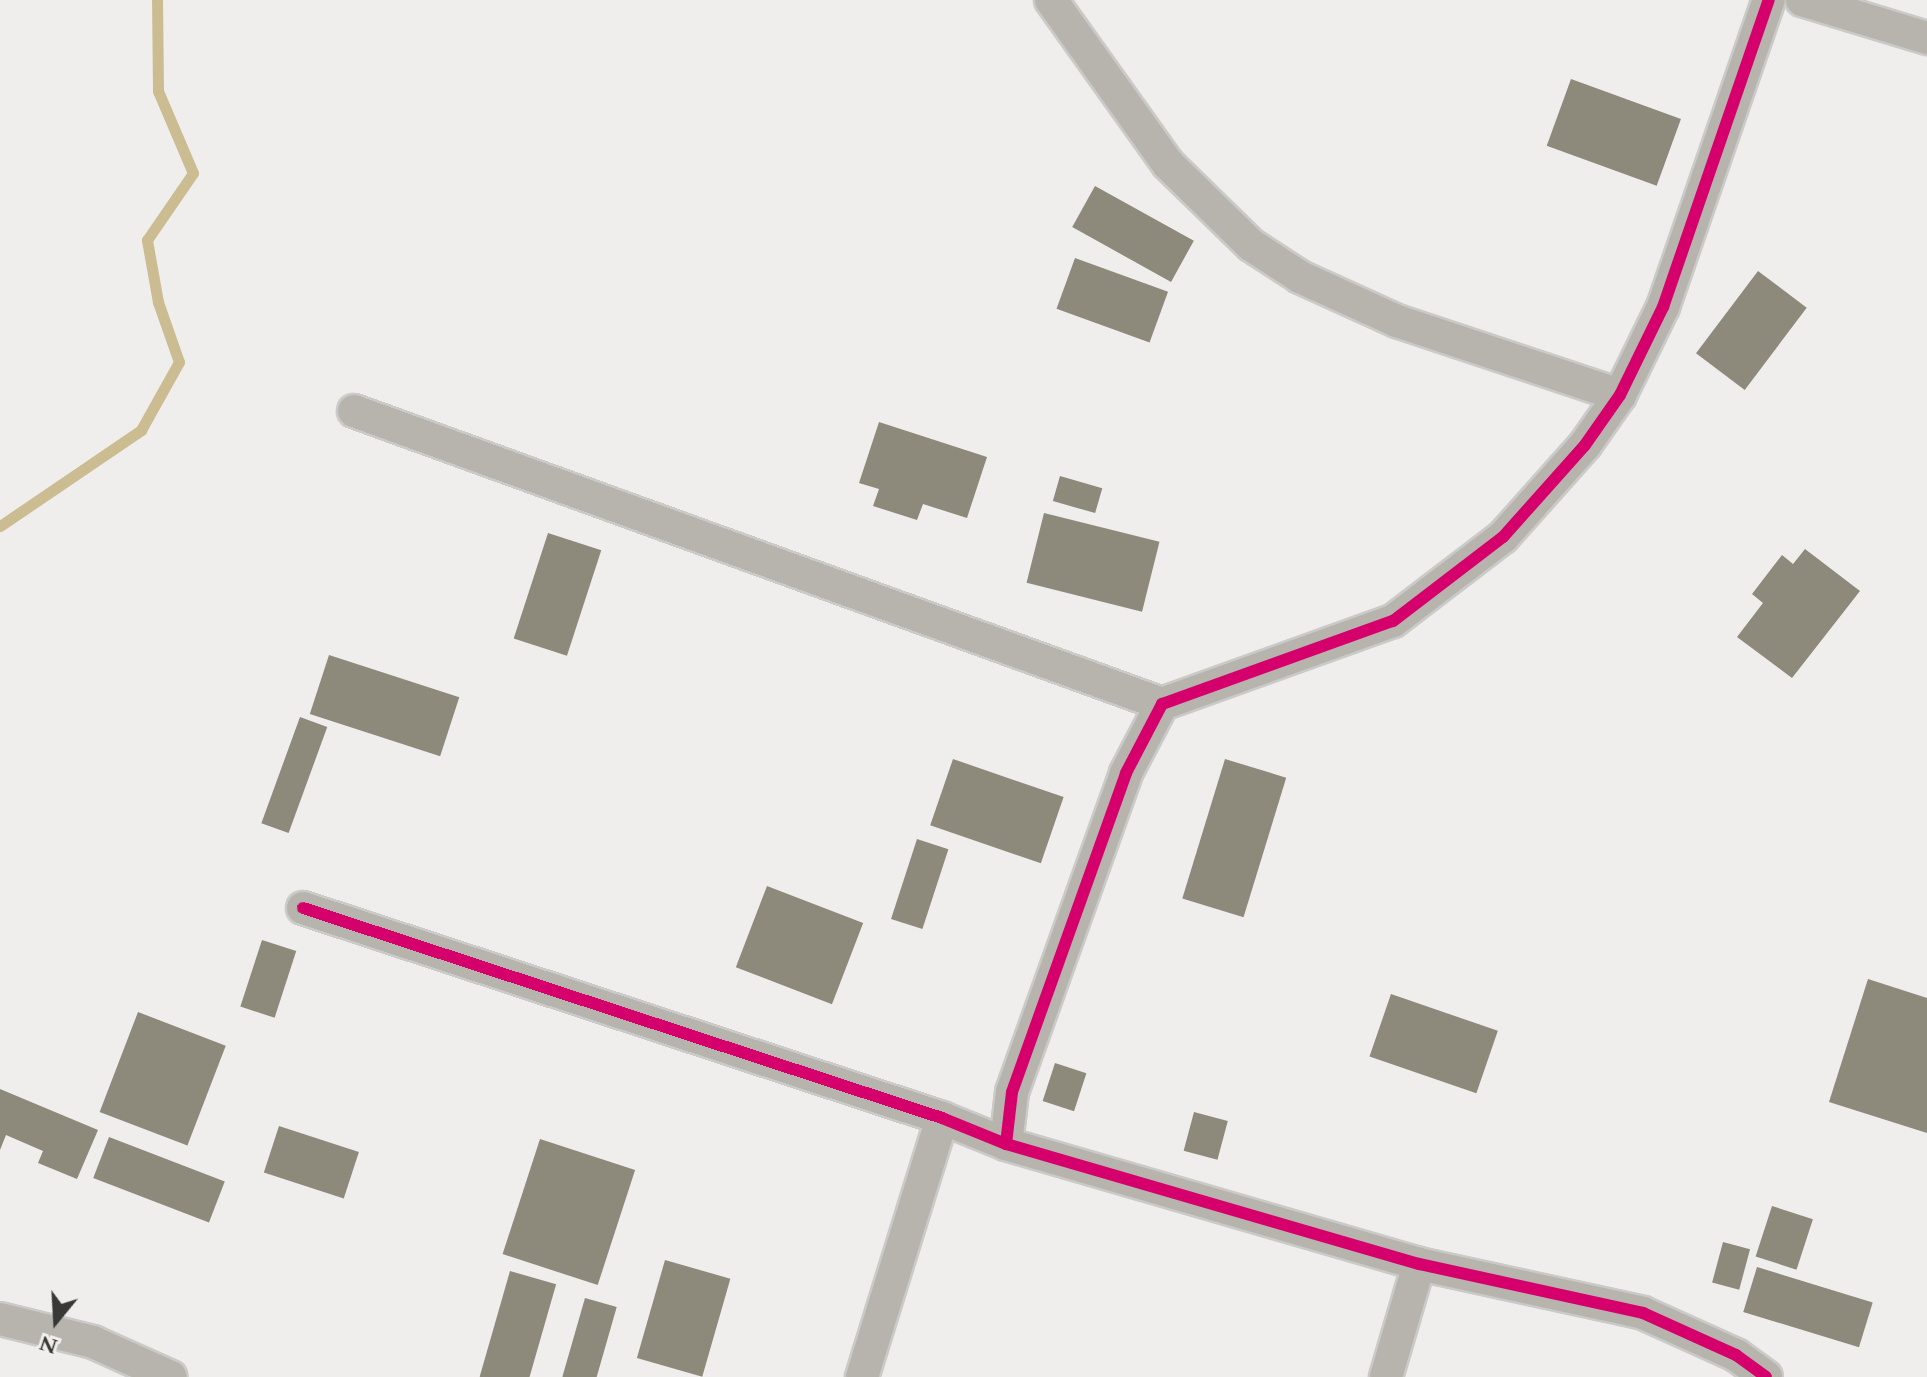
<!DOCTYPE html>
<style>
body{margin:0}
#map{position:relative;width:1927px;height:1377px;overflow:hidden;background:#efeeec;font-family:Spectral,serif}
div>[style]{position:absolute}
.stream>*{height:11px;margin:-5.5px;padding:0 5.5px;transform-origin:5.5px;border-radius:5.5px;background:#cbbc92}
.building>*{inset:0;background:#8d897b;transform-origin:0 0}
.roads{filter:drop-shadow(2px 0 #cacac8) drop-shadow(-2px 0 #cacac8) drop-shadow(0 2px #cacac8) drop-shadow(0 -2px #cacac8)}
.street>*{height:32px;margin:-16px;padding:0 16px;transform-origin:16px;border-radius:16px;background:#b7b4ad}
.cycleway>*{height:12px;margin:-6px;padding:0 6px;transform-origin:6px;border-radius:6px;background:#d6006c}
span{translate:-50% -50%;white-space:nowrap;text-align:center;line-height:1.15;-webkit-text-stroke:8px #f0efeb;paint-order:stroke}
.north{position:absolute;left:16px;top:1281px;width:80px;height:80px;-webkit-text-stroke:6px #f0efeb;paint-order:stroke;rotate:198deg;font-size:22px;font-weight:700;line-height:32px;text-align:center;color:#383836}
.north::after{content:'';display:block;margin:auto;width:28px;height:36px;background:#383836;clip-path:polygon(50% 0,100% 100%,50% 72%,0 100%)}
</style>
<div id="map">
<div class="stream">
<i style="left:0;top:526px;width:171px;rotate:-34.2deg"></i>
<i style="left:141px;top:430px;width:78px;rotate:-60.8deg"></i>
<i style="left:179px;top:362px;width:64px;rotate:-109.3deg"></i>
<i style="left:158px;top:302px;width:63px;rotate:-100.1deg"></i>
<i style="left:147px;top:240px;width:81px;rotate:-55.5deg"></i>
<i style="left:193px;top:173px;width:89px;rotate:-113.1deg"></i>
<i style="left:158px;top:91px;width:91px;rotate:-90.6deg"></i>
</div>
<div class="building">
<i style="left:1571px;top:79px;width:117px;height:71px;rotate:20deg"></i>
<i style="left:1095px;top:186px;width:113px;height:47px;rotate:29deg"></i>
<i style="left:1075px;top:258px;width:99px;height:54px;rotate:20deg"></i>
<i style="left:1758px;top:271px;width:61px;height:103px;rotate:37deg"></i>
<i style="clip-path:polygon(879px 422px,987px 457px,967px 518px,923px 504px,917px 520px,873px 506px,879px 489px,859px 483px)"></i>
<i style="left:1060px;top:476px;width:44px;height:26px;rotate:16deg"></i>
<i style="left:1044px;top:513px;width:119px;height:72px;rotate:14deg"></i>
<i style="left:548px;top:533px;width:56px;height:111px;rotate:18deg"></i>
<i style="clip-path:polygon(1805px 549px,1860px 591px,1792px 678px,1737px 637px,1763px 603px,1752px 594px,1782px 555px,1793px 564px)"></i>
<i style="left:329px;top:655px;width:137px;height:62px;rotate:18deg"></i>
<i style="left:300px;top:717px;width:29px;height:113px;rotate:20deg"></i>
<i style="left:953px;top:759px;width:117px;height:70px;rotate:19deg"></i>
<i style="left:1225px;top:759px;width:64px;height:146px;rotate:17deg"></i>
<i style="left:917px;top:839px;width:33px;height:84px;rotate:18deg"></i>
<i style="left:767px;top:886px;width:103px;height:87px;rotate:21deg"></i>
<i style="left:262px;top:940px;width:36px;height:70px;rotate:18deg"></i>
<i style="clip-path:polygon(1868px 979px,1927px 998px,1927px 1133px,1829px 1102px)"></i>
<i style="left:1391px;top:994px;width:113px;height:66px;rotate:19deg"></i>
<i style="left:138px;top:1012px;width:94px;height:107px;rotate:21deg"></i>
<i style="left:1055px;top:1063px;width:33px;height:40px;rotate:18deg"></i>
<i style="clip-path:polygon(0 1089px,98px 1130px,77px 1179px,38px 1163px,43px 1151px,6px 1135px,0 1150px)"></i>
<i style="left:1194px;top:1112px;width:35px;height:40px;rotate:15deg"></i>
<i style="left:279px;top:1126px;width:84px;height:49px;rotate:18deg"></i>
<i style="left:109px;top:1137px;width:124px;height:44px;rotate:21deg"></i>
<i style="left:540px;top:1139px;width:100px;height:121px;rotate:18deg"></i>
<i style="left:1772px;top:1206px;width:43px;height:53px;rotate:18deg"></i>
<i style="left:1723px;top:1242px;width:28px;height:42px;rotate:15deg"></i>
<i style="left:665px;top:1260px;width:68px;height:102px;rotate:16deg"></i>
<i style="left:1757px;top:1267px;width:121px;height:47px;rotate:17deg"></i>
<i style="left:510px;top:1271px;width:48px;height:110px;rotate:16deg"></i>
<i style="left:585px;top:1298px;width:33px;height:82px;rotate:16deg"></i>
</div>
<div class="roads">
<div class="street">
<i style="left:1051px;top:0;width:201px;rotate:54.5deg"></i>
<i style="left:1168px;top:164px;width:116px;rotate:44.3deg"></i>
<i style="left:1251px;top:245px;width:59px;rotate:33.1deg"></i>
<i style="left:1300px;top:277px;width:107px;rotate:24.4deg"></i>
<i style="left:1397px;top:321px;width:235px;rotate:18.4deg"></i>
<i style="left:1802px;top:0;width:131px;rotate:16.9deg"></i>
<i style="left:354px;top:411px;width:859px;rotate:19.93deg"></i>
<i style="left:303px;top:908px;width:673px;rotate:18.19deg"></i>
<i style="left:942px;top:1118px;width:69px;rotate:22.1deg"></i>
<i style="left:1006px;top:1144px;width:430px;rotate:16.2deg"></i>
<i style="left:1419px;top:1264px;width:229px;rotate:12.3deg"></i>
<i style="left:1643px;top:1313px;width:102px;rotate:24.3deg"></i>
<i style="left:1736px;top:1355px;width:37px;rotate:36deg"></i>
<i style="left:1006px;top:1144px;width:52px;rotate:-83.4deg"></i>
<i style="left:1012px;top:1092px;width:339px;rotate:-70.3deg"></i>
<i style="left:1126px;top:773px;width:78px;rotate:-62.4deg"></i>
<i style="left:1162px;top:704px;width:245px;rotate:-19.8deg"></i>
<i style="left:1393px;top:621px;width:138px;rotate:-37.4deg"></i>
<i style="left:1503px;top:537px;width:123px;rotate:-48.3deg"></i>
<i style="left:1585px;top:445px;width:61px;rotate:-55deg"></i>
<i style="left:1620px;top:395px;width:98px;rotate:-64deg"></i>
<i style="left:1663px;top:307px;width:325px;rotate:-71deg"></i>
<i style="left:0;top:1319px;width:96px;rotate:13.9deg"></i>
<i style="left:93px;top:1342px;width:85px;rotate:24.2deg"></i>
<i style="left:862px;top:1377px;width:271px;rotate:-72.8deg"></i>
<i style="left:1386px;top:1377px;width:118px;rotate:-73.7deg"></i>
</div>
</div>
<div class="cycleway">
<i style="left:303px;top:908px;width:673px;rotate:18.19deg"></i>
<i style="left:942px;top:1118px;width:69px;rotate:22.1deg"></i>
<i style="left:1006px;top:1144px;width:430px;rotate:16.2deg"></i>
<i style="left:1419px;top:1264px;width:229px;rotate:12.3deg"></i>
<i style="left:1643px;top:1313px;width:102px;rotate:24.3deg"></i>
<i style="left:1736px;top:1355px;width:37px;rotate:36deg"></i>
<i style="left:1006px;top:1144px;width:52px;rotate:-83.4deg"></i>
<i style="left:1012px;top:1092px;width:339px;rotate:-70.3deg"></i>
<i style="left:1126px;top:773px;width:78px;rotate:-62.4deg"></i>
<i style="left:1162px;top:704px;width:245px;rotate:-19.8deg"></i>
<i style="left:1393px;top:621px;width:138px;rotate:-37.4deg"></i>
<i style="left:1503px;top:537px;width:123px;rotate:-48.3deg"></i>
<i style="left:1585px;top:445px;width:61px;rotate:-55deg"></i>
<i style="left:1620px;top:395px;width:98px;rotate:-64deg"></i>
<i style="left:1663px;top:307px;width:325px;rotate:-71deg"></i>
</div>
<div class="north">N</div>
</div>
